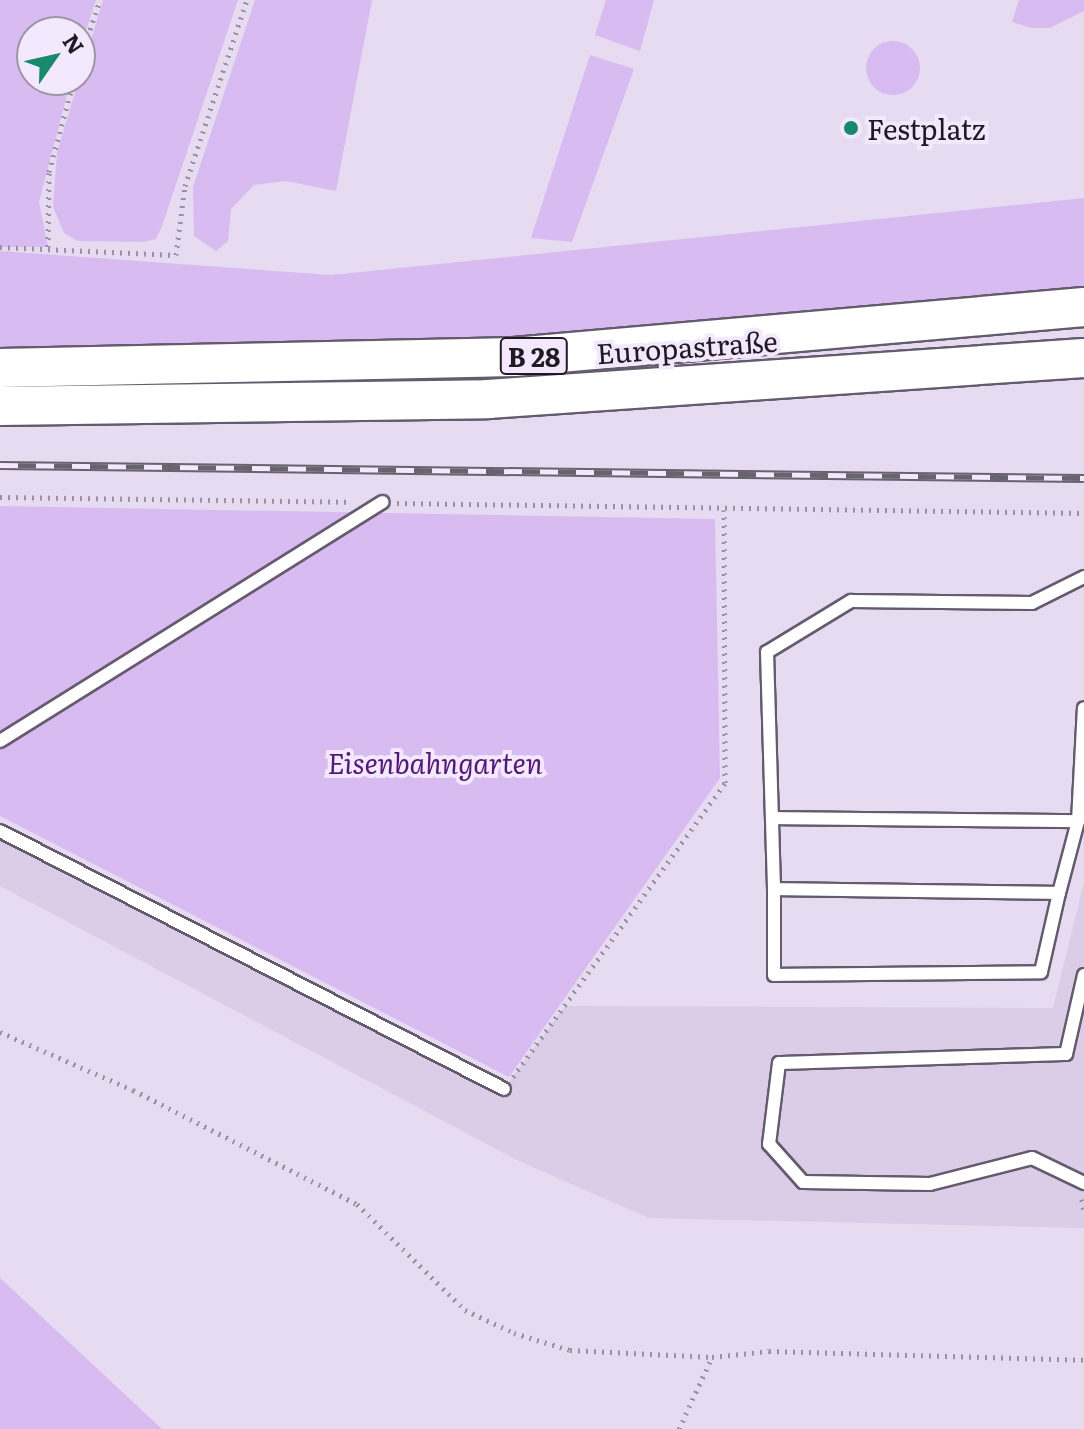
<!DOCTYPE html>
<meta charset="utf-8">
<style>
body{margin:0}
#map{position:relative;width:1084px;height:1429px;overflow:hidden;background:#e6dbf0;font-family:Literata,serif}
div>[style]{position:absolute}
.built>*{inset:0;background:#dbcce8}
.green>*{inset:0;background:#d8bcf1}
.round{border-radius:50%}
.path>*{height:5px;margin-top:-2.5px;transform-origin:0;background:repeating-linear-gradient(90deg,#9a92a2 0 2px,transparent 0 8px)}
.roads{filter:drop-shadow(2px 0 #645b6d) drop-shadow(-2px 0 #645b6d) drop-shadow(0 2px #645b6d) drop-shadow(0 -2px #645b6d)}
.service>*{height:12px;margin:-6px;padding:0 6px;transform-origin:6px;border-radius:6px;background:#fff}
.primary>*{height:38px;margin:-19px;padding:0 19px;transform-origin:19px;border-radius:19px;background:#fff}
.rail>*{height:9px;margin-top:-4.5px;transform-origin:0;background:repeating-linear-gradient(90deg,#f3e8fd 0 18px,#69626f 0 36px);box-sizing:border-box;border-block:2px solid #69626f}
.dots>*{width:22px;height:22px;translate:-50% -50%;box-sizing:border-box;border:4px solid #f3e8fd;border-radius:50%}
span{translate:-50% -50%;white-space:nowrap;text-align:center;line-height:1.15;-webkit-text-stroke:8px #f3e8fd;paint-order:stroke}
.shield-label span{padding:2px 6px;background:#f3e8fd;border:2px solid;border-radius:6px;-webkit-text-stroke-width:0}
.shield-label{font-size:26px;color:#1f1b22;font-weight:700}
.poi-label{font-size:28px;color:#1f1b22}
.left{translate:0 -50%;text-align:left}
.street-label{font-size:28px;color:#1f1b22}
.park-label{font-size:28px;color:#531977;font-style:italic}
.north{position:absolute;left:16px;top:16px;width:80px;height:80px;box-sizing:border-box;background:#f3e8fd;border:2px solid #9e96a5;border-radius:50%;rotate:56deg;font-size:22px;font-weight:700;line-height:32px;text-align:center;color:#1f1b22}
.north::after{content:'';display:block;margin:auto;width:28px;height:36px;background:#168a6b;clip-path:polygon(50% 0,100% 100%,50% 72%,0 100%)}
</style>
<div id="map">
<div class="built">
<i style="clip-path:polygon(0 831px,504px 1089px,565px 1006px,1053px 1008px,1084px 882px,1084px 1228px,649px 1218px,519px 1161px,0 886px)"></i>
</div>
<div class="green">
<i style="clip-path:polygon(0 0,96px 0,80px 49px,80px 32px,32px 32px,32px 80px,71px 80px,39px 202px,48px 247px,0 247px)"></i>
<i style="clip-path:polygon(103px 0,238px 0,162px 226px,156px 239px,143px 242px,78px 241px,64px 233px,53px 207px,57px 152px)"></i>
<i style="clip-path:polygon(255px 0,372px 0,336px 191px,286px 181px,254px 185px,231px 209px,228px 241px,216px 251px,194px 236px,193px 187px)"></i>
<i style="clip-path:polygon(606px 0,654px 0,640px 51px,595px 35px)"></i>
<i style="clip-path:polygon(1019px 0,1084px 0,1084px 11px,1050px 28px,1031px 28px,1012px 22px)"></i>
<i class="round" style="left:866px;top:41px;width:54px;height:54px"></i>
<i style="clip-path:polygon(590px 55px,634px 69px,572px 242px,531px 238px)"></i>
<i style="clip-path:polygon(1084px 198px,1084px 294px,681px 333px,0 353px,0 251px,331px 275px)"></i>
<i style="clip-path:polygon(0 506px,715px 519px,720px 778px,509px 1077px,0 816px)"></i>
<i style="clip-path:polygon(0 1278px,162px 1429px,0 1429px)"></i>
</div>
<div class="path">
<i style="left:80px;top:60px;width:63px;rotate:-71.6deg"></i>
<i style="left:0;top:247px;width:176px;rotate:2.6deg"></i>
<i style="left:176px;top:255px;width:70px;rotate:-82.6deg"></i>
<i style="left:185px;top:186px;width:196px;rotate:-71.6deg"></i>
<i style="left:48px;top:247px;width:75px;rotate:-89.2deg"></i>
<i style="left:49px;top:172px;width:95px;rotate:-74.8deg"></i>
<i style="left:0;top:497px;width:347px;rotate:0.8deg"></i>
<i style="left:397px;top:503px;width:687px;rotate:0.83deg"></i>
<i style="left:0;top:1032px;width:145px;rotate:23.6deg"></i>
<i style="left:133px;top:1090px;width:251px;rotate:27deg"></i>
<i style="left:357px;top:1204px;width:151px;rotate:44.5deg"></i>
<i style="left:465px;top:1310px;width:54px;rotate:25.1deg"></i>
<i style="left:514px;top:1333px;width:59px;rotate:16.9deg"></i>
<i style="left:570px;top:1350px;width:142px;rotate:2.8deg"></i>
<i style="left:712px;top:1357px;width:57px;rotate:-6deg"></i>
<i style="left:769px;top:1351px;width:315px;rotate:1.6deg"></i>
<i style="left:513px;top:1077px;width:362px;rotate:-54.2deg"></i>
<i style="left:725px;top:783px;width:273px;rotate:-90.2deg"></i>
<i style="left:1082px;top:1199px;width:15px;rotate:82deg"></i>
<i style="left:679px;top:1429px;width:79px;rotate:-65.4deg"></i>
</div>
<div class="roads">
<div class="service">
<i style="left:1084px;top:577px;width:58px;rotate:153.4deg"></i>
<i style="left:1032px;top:603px;width:181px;rotate:-179.4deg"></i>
<i style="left:851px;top:601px;width:98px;rotate:148.7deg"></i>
<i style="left:767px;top:652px;width:237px;rotate:88.3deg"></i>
<i style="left:774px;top:889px;width:285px;rotate:0.8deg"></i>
<i style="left:1059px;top:893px;width:74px;rotate:-75.2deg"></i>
<i style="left:1078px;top:821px;width:113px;rotate:-87deg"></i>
<i style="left:0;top:741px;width:451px;rotate:-32deg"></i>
<i style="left:772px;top:818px;width:306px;rotate:0.6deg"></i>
<i style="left:0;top:831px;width:566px;rotate:27.11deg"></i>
<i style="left:774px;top:889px;width:86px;rotate:90deg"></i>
<i style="left:774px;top:975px;width:267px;rotate:-0.6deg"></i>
<i style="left:1041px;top:972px;width:81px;rotate:-77.2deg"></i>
<i style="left:1084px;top:975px;width:81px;rotate:102.8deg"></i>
<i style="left:1066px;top:1054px;width:287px;rotate:178.2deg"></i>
<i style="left:779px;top:1063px;width:82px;rotate:97deg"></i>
<i style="left:769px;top:1144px;width:51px;rotate:48.2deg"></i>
<i style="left:803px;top:1182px;width:127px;rotate:0.9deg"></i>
<i style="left:930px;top:1184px;width:105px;rotate:-14.3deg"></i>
<i style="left:1032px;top:1158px;width:58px;rotate:25.7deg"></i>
</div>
<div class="primary">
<i style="left:0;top:368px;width:514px;rotate:-1.23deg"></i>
<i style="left:514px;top:357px;width:572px;rotate:-5.01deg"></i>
<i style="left:0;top:406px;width:488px;rotate:-0.8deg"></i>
<i style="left:488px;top:399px;width:597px;rotate:-3.94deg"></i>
</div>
</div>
<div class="rail">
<i style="left:0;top:465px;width:1084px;rotate:0.69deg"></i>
</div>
<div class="dots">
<i style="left:851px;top:128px;background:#168a6b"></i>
</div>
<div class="shield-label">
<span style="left:534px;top:356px">B 28</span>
</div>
<div class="poi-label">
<span class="left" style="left:867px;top:128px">Festplatz</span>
</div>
<div class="street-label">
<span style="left:687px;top:346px;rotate:-4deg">Europastraße</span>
</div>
<div class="park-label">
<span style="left:435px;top:762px">Eisenbahngarten</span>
</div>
<div class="north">N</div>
</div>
